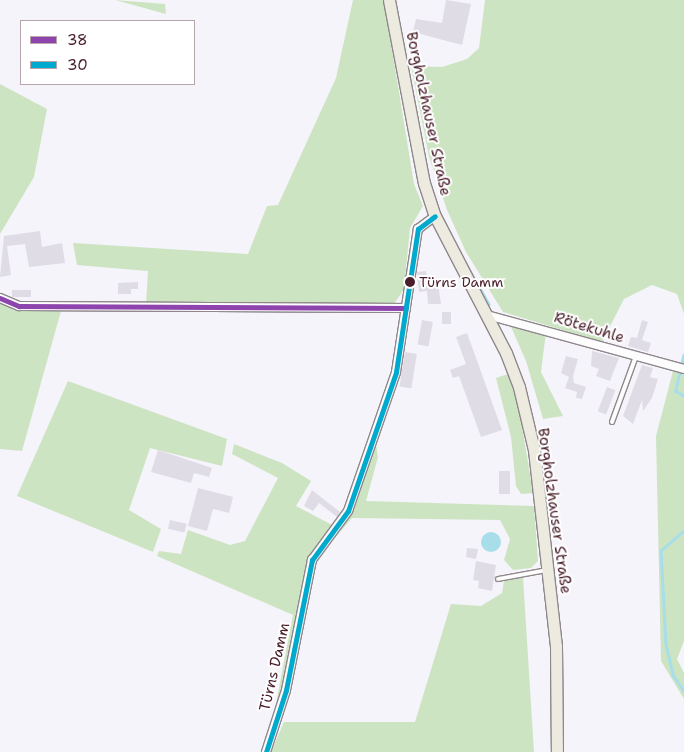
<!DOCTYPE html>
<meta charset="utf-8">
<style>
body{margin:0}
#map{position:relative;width:684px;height:752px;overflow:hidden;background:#f5f4fa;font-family:"Shantell Sans",sans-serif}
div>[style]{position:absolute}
.green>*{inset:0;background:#cde4c2}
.water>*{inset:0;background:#a7deea}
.round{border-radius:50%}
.stream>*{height:2.5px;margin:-1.25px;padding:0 1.25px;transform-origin:1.25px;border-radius:1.25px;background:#a7deea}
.building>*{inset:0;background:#e0dce6;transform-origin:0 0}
.roads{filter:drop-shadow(1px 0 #8f878b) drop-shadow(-1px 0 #8f878b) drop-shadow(0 1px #8f878b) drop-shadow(0 -1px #8f878b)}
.service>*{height:4px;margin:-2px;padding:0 2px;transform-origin:2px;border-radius:2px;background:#fefdfe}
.minor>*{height:8px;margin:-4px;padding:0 4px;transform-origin:4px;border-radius:4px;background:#fefdfe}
.primary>*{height:11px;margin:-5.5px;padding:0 5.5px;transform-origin:5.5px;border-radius:5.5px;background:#edebe0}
.bus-1>*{height:5px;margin:-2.5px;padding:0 2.5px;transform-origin:2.5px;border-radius:2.5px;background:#8e44ad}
.bus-2>*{height:5px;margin:-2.5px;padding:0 2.5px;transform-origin:2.5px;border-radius:2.5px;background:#00a9ce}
.dots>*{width:14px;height:14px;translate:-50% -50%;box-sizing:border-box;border:2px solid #fff;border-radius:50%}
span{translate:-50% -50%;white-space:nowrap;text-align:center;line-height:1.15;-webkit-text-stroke:4px #fff;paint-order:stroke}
.bus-label{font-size:14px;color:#4a1f2b}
.left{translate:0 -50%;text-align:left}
.street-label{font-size:15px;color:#4a1f2b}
.legend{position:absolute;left:20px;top:20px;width:175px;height:65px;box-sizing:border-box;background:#fff;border:1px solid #b7a5aa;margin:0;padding:6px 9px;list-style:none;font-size:15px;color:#4a1f2b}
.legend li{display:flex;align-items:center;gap:10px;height:25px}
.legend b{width:25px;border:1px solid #b7a5aa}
</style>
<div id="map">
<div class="green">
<i style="clip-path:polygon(115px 0,165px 4px,166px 14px)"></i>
<i style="clip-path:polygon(353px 0,384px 0,414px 184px,423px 206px,410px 228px,404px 289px,394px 304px,146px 304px,148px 271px,77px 265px,73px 243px,248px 254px,267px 206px,278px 205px,336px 78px)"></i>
<i style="clip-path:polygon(485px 0,684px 0,684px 314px,677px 294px,652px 285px,624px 299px,602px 342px,503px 312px,466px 252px,447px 210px,429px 157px,411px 66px,442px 67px,467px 59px,479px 48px)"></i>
<i style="clip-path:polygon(0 84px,47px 109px,34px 177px,0 234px)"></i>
<i style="clip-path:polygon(0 301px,15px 311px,61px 311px,22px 451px,0 449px)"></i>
<i style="clip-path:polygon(508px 320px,546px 332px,541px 372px,563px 416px,543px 419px,526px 361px)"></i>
<i style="clip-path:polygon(673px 371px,684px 373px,684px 641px,677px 659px,684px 673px,684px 699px,661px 661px,656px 436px)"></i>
<i style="clip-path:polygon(508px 374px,519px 408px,533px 493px,521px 494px,516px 486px,511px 437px,496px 378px)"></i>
<i style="clip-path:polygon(68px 381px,227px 439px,222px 466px,150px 448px,129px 510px,161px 529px,153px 552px,17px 496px)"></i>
<i style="clip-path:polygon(234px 444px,282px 463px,311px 481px,296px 506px,338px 528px,357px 501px,376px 444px,378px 457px,366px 501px,534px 506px,538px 561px,531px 568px,513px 570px,504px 560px,510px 539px,500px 520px,352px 518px,315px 561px,282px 717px,274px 714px,293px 615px,157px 556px,159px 551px,181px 554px,188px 530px,230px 545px,245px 541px,278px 478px,232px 454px)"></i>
<i style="clip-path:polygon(523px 577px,534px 752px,271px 752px,284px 722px,415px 722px,451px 604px,481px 606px,502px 593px,504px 581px)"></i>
</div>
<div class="water">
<i class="round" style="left:481px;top:532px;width:20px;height:20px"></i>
</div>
<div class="stream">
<i style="left:443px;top:219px;width:16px;rotate:63deg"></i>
<i style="left:466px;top:264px;width:46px;rotate:60.1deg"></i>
<i style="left:684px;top:355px;width:37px;rotate:103deg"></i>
<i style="left:676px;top:391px;width:9px;rotate:32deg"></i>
<i style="left:684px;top:531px;width:30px;rotate:139deg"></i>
<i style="left:661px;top:551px;width:93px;rotate:86.9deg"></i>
<i style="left:666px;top:644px;width:32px;rotate:77deg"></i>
<i style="left:673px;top:675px;width:19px;rotate:55deg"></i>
</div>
<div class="building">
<i style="clip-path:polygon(446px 0,471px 4px,462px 45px,413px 32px,416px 19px,442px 23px)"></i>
<i style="clip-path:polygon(40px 231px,42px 247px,62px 243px,65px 263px,29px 267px,25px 244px,7px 246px,11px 275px,0 277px,4px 236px)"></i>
<i style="clip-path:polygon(426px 271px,427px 278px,437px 277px,441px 304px,428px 304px,427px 291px,419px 292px,417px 272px)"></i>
<i style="clip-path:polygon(138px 282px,138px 289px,131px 289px,131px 294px,118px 294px,118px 283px)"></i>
<i style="left:12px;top:290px;width:19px;height:7px"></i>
<i style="left:442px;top:312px;width:9px;height:12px"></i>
<i style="left:422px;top:320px;width:11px;height:25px;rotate:10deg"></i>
<i style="clip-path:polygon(642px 320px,648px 322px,642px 340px,651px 343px,648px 352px,628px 346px,631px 337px,637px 338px)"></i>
<i style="clip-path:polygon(467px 333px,502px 430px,481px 437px,459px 376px,453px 378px,450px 370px,466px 364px,456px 337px)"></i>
<i style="clip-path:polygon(592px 351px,619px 358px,610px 381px,596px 376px,599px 369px,591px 366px)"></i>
<i style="left:405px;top:352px;width:12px;height:35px;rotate:9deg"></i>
<i style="clip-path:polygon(566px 356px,578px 359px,573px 376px,574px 383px,586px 387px,582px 399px,576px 398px,577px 392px,565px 388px,569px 377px,561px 373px)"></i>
<i style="clip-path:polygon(642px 365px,653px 368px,650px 377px,658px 379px,652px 398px,643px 411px,642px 400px,633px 424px,623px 416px)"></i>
<i style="left:607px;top:387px;width:9px;height:26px;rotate:21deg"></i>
<i style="clip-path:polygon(158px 450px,212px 468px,209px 477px,194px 473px,191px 483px,151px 472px)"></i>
<i style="left:499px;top:471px;width:11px;height:23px"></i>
<i style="clip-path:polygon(198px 488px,233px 497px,229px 513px,213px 509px,207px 531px,188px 526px)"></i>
<i style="clip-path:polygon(312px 490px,340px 512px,337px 517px,319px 503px,313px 511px,304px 506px)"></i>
<i style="left:170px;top:520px;width:17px;height:9px;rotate:13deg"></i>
<i style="clip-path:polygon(467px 548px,478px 549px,476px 559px,466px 557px)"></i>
<i style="clip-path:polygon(476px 561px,496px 565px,492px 591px,478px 588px,479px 581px,473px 580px)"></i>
</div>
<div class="roads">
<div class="service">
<i style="left:612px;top:422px;width:70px;rotate:-70deg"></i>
<i style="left:498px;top:579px;width:50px;rotate:-10.4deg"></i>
</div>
<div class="minor">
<i style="left:0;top:298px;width:21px;rotate:23deg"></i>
<i style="left:19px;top:306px;width:387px;rotate:0.3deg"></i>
<i style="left:487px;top:315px;width:204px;rotate:15.3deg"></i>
<i style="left:266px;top:752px;width:65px;rotate:-72.1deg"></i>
<i style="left:286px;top:690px;width:133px;rotate:-78.7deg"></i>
<i style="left:312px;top:560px;width:61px;rotate:-53.7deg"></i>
<i style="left:348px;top:511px;width:147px;rotate:-70.9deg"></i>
<i style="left:396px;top:372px;width:145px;rotate:-81.3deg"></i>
<i style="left:418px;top:229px;width:21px;rotate:-37deg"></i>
</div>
<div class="primary">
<i style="left:389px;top:0;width:186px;rotate:79.2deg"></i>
<i style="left:424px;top:183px;width:35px;rotate:72deg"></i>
<i style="left:435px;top:216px;width:154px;rotate:62.6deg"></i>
<i style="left:506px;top:353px;width:36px;rotate:69deg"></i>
<i style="left:519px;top:387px;width:65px;rotate:76.6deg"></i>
<i style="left:534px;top:450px;width:197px;rotate:83.6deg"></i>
<i style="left:556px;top:646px;width:106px;rotate:89.5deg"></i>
</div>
</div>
<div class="bus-1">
<i style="left:0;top:298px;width:21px;rotate:23deg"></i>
<i style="left:19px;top:306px;width:387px;rotate:0.3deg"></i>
</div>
<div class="bus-2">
<i style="left:266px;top:752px;width:65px;rotate:-72.1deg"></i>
<i style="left:286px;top:690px;width:133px;rotate:-78.7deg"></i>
<i style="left:312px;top:560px;width:61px;rotate:-53.7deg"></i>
<i style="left:348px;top:511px;width:147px;rotate:-70.9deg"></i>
<i style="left:396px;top:372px;width:145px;rotate:-81.3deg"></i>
<i style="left:418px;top:229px;width:21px;rotate:-37deg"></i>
</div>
<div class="dots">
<i style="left:410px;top:282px;background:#4a1f2b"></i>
</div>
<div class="bus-label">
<span class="left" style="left:419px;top:282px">Türns Damm</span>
</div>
<div class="street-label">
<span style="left:428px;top:114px;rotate:78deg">Borgholzhauser Straße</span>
<span style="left:589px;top:328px;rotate:17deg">Rötekuhle</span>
<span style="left:554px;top:511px;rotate:82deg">Borgholzhauser Straße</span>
<span style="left:275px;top:667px;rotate:-77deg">Türns Damm</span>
</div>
<ul class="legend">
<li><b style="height:6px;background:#8e44ad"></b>38</li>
<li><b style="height:6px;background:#00a9ce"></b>30</li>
</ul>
</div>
